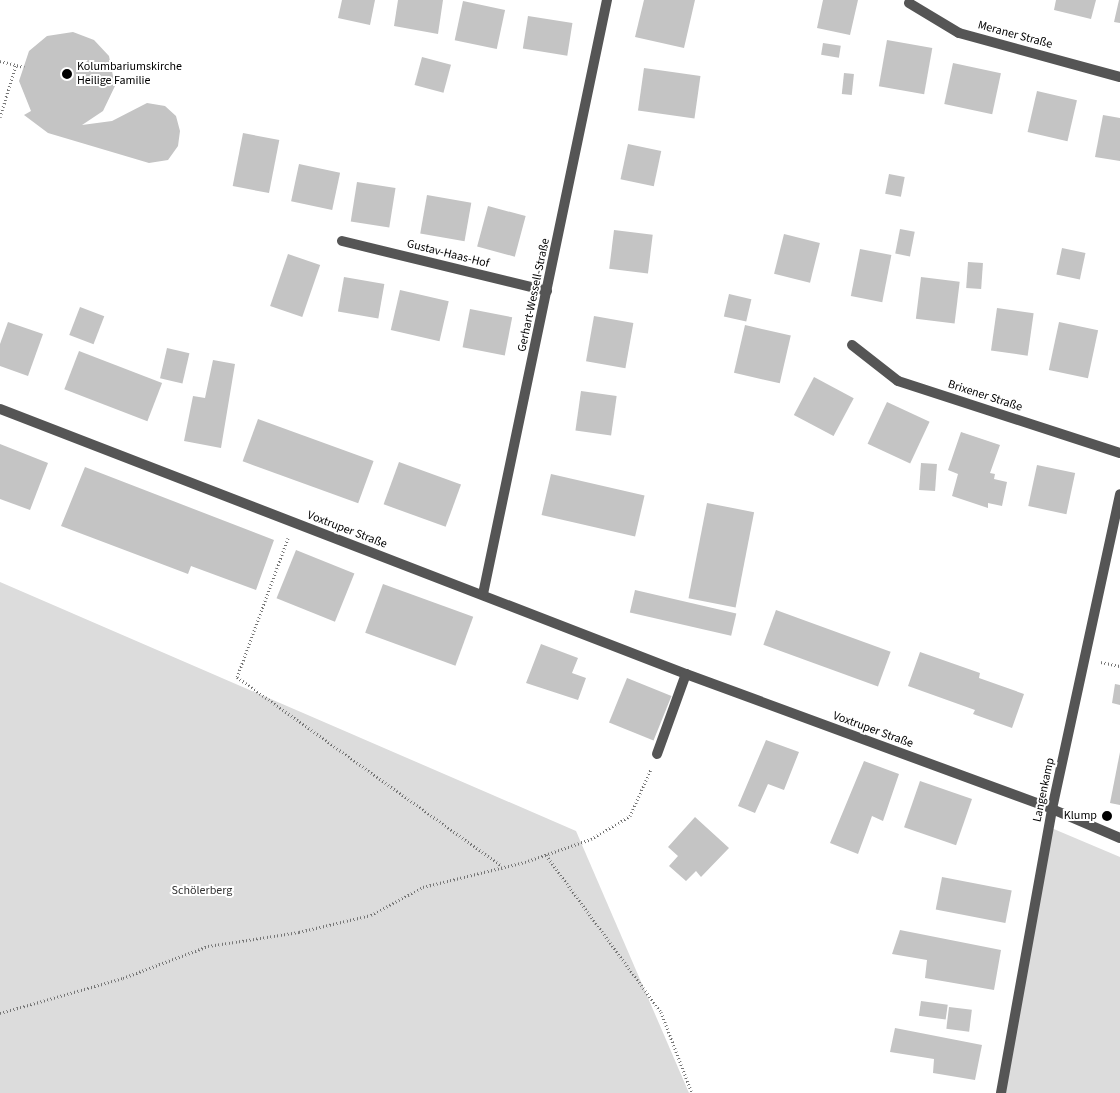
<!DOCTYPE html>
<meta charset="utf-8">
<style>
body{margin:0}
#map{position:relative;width:1120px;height:1093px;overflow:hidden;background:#fff;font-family:"Source Sans 3",sans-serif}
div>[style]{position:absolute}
.green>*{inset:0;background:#dcdcdc}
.building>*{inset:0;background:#c4c4c4;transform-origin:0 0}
.path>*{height:3px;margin-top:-1.5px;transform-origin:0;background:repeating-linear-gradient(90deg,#777 0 1px,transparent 0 3.5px)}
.minor>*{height:10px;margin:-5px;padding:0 5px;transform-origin:5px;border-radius:5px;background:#555}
.dots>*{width:14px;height:14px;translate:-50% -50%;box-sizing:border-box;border:2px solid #fff;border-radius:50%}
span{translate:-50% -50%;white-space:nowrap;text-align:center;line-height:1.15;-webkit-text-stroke:4px #fff;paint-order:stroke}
.street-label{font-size:12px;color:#000}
.poi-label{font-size:12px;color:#000}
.left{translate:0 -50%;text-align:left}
.right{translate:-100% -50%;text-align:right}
.park-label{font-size:12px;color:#333}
</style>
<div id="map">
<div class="green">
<i style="clip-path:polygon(0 582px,576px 831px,689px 1093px,0 1093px)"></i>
<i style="clip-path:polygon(1049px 827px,1120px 857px,1120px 1093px,1001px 1093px)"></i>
</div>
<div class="building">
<i style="clip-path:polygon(342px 0,375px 0,370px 25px,338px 18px)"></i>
<i style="clip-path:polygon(398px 0,443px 0,438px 34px,394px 26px)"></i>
<i style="clip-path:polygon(644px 0,695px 0,684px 48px,635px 37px)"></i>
<i style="clip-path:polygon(823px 0,858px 0,850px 35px,817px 28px)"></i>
<i style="clip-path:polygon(1056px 0,1096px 0,1091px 19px,1054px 10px)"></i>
<i style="clip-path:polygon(1119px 0,1120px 0,1120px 23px,1114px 22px)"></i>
<i style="left:463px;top:1px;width:43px;height:40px;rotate:12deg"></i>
<i style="left:528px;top:16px;width:45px;height:33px;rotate:9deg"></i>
<i style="clip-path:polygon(73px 32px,94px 40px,109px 56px,115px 86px,103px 111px,82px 125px,112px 121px,147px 103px,165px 106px,176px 116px,180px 131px,178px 146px,168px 160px,149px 163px,48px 133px,24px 115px,31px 111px,19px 81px,29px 51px,47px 36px)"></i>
<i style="left:887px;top:40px;width:46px;height:47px;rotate:10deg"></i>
<i style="left:823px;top:43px;width:18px;height:12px;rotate:9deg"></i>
<i style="left:422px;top:57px;width:30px;height:29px;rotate:15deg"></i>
<i style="left:953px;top:63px;width:49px;height:42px;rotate:12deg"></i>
<i style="left:644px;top:68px;width:57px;height:43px;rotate:8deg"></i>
<i style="left:844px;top:73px;width:10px;height:21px;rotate:6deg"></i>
<i style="left:1037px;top:91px;width:41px;height:42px;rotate:13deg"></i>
<i style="clip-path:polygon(1103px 115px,1120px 118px,1120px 161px,1095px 157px)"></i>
<i style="left:243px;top:133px;width:37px;height:54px;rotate:11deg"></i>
<i style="left:628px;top:144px;width:34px;height:36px;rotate:12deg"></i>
<i style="left:299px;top:164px;width:42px;height:38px;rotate:12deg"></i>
<i style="left:889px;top:174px;width:16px;height:20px;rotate:11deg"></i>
<i style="left:357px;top:182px;width:39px;height:40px;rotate:9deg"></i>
<i style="left:427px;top:195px;width:45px;height:39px;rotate:10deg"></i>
<i style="left:488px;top:206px;width:39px;height:42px;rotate:15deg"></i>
<i style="left:900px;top:229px;width:15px;height:25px;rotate:11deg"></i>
<i style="left:614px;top:230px;width:39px;height:39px;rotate:7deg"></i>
<i style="left:784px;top:234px;width:37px;height:41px;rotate:14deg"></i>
<i style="left:1062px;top:248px;width:24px;height:27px;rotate:12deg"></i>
<i style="left:860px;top:249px;width:32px;height:48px;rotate:11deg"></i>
<i style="left:288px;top:254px;width:34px;height:55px;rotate:19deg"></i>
<i style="left:968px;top:262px;width:15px;height:26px;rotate:4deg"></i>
<i style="left:344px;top:277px;width:41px;height:35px;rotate:10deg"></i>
<i style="left:921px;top:277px;width:39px;height:42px;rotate:7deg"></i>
<i style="left:400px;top:290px;width:50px;height:41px;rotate:13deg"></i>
<i style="left:729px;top:294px;width:23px;height:23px;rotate:13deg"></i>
<i style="left:80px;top:307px;width:26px;height:30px;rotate:21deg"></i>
<i style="left:997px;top:308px;width:37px;height:43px;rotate:8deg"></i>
<i style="left:470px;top:309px;width:43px;height:39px;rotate:11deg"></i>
<i style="left:594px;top:316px;width:40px;height:46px;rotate:10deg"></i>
<i style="clip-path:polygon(8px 322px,43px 334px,28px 376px,0 366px,0 344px)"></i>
<i style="left:1059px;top:322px;width:40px;height:49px;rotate:12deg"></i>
<i style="left:745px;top:325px;width:47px;height:49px;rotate:13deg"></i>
<i style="left:167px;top:348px;width:23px;height:31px;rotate:13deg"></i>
<i style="left:79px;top:351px;width:89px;height:41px;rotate:21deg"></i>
<i style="clip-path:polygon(213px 360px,235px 364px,221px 448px,184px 441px,193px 396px,205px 398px)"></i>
<i style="left:814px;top:377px;width:45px;height:43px;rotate:28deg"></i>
<i style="left:581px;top:391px;width:36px;height:40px;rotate:8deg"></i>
<i style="left:887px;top:402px;width:47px;height:46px;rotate:25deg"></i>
<i style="left:258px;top:419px;width:123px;height:45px;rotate:20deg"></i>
<i style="clip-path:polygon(961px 432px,1000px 445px,990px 473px,995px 474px,994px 479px,1007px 482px,1002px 506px,988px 503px,988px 508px,952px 496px,958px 474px,948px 470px)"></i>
<i style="clip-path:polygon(0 444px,48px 463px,30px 510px,0 499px)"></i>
<i style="left:399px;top:462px;width:66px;height:45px;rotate:20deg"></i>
<i style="left:921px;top:463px;width:16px;height:27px;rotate:4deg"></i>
<i style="left:1037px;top:465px;width:39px;height:42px;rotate:12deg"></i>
<i style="clip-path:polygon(85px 467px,274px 540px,256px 590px,191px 566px,188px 574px,61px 526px)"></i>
<i style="left:551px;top:474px;width:96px;height:42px;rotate:13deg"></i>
<i style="left:707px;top:503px;width:48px;height:97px;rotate:11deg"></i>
<i style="left:296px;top:550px;width:63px;height:52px;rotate:22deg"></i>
<i style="left:383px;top:584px;width:96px;height:52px;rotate:20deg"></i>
<i style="left:635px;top:590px;width:104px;height:23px;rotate:13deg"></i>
<i style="left:776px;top:610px;width:122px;height:37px;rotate:20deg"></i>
<i style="clip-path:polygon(541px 644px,578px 658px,572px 673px,586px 678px,578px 700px,526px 683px)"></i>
<i style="clip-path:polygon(920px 652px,980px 673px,979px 678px,1024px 694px,1012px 728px,973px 714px,975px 710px,908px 686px)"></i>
<i style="left:627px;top:678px;width:48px;height:48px;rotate:22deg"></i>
<i style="clip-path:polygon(1115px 684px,1120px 685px,1120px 705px,1112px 703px)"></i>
<i style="clip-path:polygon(766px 740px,799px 752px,784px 790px,768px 784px,755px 813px,738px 806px)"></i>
<i style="clip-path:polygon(1120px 752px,1120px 805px,1110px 803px)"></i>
<i style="clip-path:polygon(864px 761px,899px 774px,883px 821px,872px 816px,858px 854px,830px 843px)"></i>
<i style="left:920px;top:781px;width:55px;height:49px;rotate:19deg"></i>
<i style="clip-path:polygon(695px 817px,729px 848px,701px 877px,696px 871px,686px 881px,669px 866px,678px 856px,668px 847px)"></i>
<i style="left:942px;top:877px;width:71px;height:33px;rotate:11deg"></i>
<i style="clip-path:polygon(900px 930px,1001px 950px,994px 990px,925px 978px,927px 960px,892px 954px)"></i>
<i style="left:921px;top:1001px;width:27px;height:15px;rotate:8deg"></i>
<i style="left:949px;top:1007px;width:23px;height:22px;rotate:7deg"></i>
<i style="clip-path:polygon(895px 1028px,982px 1045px,975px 1080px,933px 1073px,934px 1059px,890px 1052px)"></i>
</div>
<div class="path">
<i style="left:0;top:61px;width:25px;rotate:14deg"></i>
<i style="left:0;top:117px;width:54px;rotate:-72.9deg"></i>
<i style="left:288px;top:538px;width:148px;rotate:110.1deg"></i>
<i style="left:237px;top:677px;width:325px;rotate:35.5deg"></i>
<i style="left:1101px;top:662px;width:19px;rotate:12deg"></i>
<i style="left:546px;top:855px;width:195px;rotate:53.8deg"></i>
<i style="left:661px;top:1012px;width:87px;rotate:69.1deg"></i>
<i style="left:0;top:1013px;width:128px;rotate:-15.9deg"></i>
<i style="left:123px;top:978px;width:91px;rotate:-20.6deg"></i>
<i style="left:208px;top:946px;width:92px;rotate:-8.7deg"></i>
<i style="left:299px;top:932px;width:74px;rotate:-13.3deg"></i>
<i style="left:371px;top:915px;width:59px;rotate:-28.3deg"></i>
<i style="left:423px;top:887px;width:105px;rotate:-13.8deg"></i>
<i style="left:525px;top:862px;width:70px;rotate:-19.2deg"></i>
<i style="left:591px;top:839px;width:45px;rotate:-30.5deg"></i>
<i style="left:630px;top:816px;width:51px;rotate:-65.9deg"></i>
</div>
<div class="minor">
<i style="left:909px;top:3px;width:58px;rotate:31deg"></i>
<i style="left:959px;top:33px;width:167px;rotate:15.3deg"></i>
<i style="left:342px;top:241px;width:211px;rotate:13.7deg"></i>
<i style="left:852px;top:345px;width:58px;rotate:38deg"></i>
<i style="left:898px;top:381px;width:233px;rotate:18deg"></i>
<i style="left:0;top:409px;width:735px;rotate:21.12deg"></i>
<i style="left:686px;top:674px;width:390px;rotate:20.2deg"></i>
<i style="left:1052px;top:809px;width:74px;rotate:23.1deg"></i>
<i style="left:483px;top:594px;width:607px;rotate:-78.21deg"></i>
<i style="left:657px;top:754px;width:85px;rotate:-70.1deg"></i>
<i style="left:1001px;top:1093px;width:289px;rotate:-79.8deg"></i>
<i style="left:1052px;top:809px;width:322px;rotate:-77.8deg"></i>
</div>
<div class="dots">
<i style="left:67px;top:74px;background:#000"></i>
<i style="left:1107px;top:816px;background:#000"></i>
</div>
<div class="street-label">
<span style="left:1015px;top:35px;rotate:15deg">Meraner Straße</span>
<span style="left:448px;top:254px;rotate:14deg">Gustav-Haas-Hof</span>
<span style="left:534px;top:295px;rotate:-78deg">Gerhart-Wessell-Straße</span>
<span style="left:985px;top:396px;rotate:18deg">Brixener Straße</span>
<span style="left:347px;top:530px;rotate:21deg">Voxtruper Straße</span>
<span style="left:873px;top:730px;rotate:20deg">Voxtruper Straße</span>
<span style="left:1044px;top:790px;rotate:-78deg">Langenkamp</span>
</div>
<div class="poi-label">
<span class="left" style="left:77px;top:74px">Kolumbariumskirche<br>Heilige Familie</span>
<span class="right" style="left:1097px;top:816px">Klump</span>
</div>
<div class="park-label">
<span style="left:202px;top:891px">Schölerberg</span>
</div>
</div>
